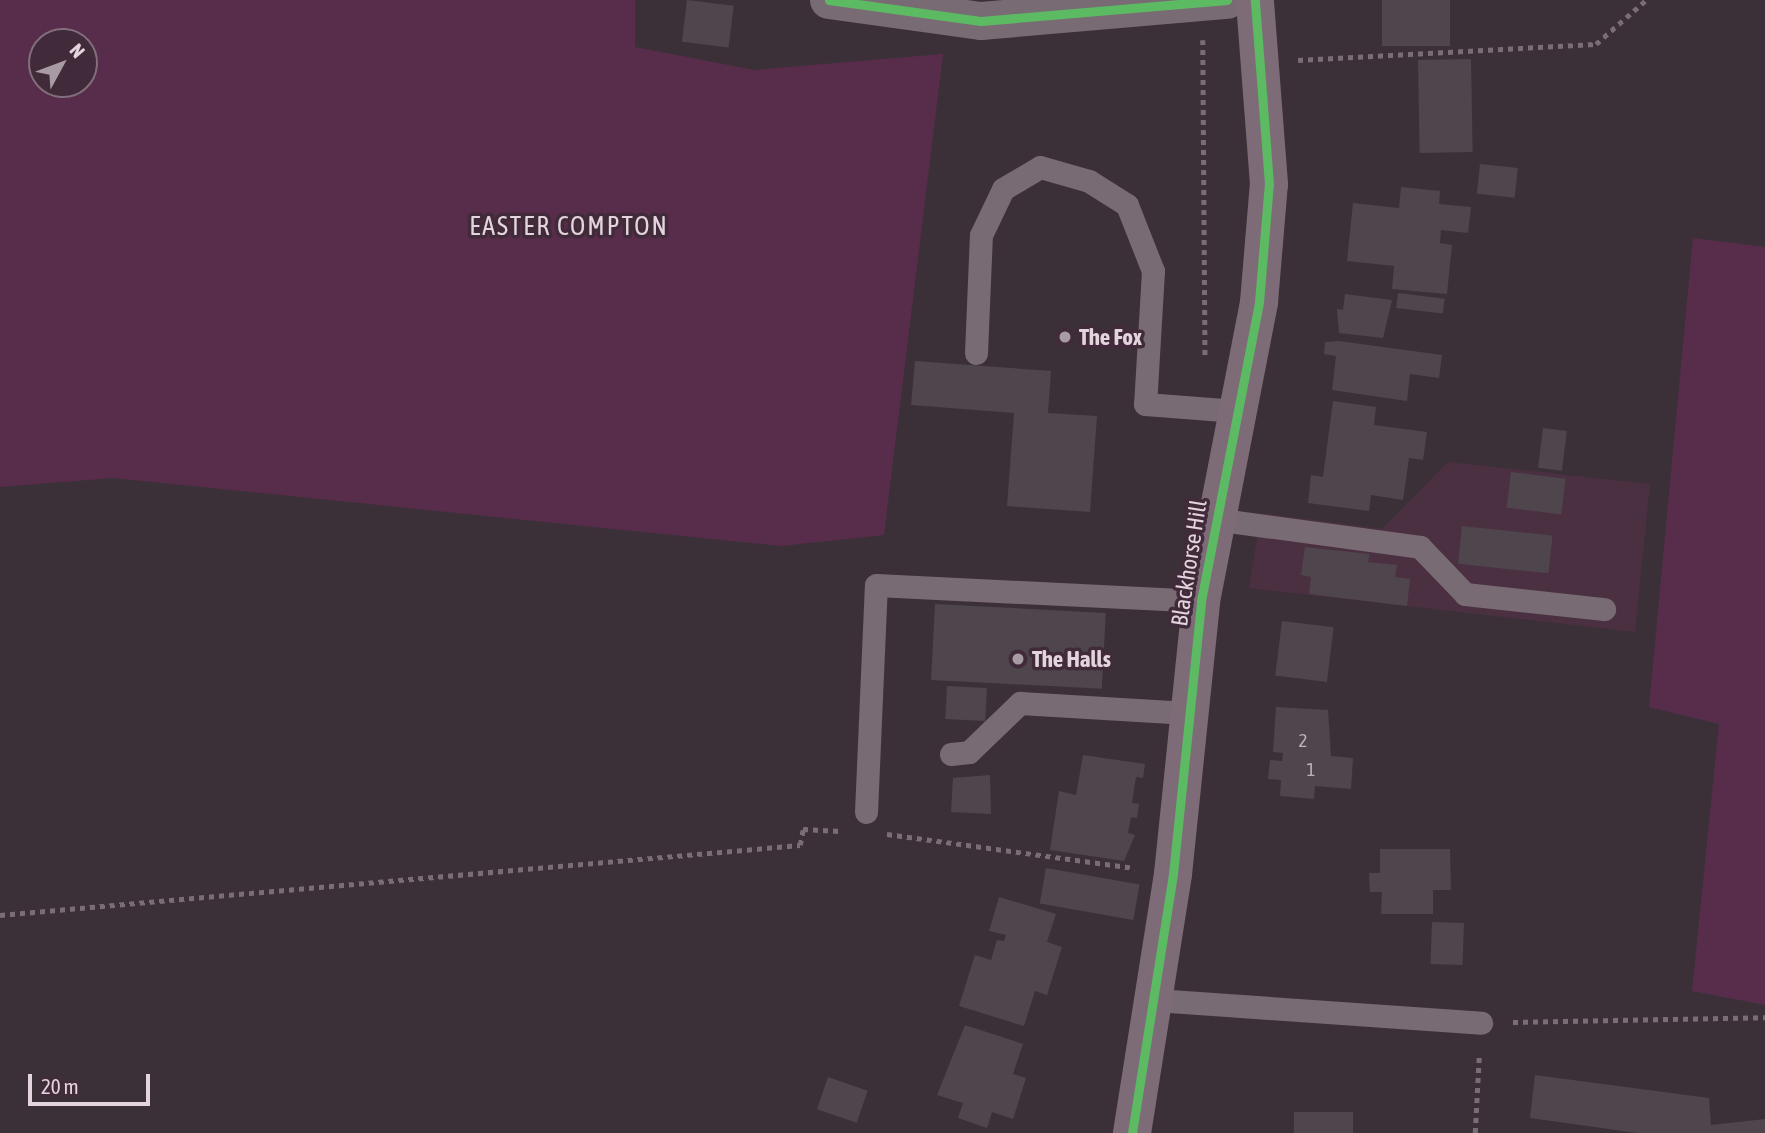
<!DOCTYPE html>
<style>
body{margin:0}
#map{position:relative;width:1765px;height:1133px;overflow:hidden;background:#3c3038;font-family:"Asap Condensed",sans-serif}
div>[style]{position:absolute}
.built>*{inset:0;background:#4b3042}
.green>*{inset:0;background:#582d4b}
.building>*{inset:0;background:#4f454c;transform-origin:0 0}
.path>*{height:4.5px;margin-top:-2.25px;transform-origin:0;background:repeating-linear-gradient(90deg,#7a6d76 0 5px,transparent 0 10px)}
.lane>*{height:23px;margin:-11.5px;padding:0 11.5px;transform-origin:11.5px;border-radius:11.5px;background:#796b74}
.street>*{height:38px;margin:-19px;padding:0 19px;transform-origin:19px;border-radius:19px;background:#796b74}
.secondary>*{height:38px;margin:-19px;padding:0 19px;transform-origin:19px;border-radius:19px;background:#7d6c78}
.cycleway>*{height:9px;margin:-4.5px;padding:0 4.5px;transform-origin:4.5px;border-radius:4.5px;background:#5cba63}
.dots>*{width:19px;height:19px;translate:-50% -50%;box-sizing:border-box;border:4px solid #412b3a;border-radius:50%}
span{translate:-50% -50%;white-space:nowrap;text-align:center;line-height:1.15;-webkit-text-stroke:7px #412b3a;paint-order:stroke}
.number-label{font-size:19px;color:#beb0b9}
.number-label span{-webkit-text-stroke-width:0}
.poi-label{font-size:23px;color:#e3d4dd;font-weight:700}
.left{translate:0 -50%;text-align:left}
.street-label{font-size:23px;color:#e3d4dd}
.quarter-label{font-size:26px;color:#e3d4dd;letter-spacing:2px}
.north{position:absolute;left:28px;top:28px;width:70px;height:70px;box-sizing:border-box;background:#412b3a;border:2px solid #826f7b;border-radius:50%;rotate:49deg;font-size:19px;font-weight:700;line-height:28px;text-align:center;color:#e3d4dd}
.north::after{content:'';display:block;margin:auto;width:24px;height:32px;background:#a99ba3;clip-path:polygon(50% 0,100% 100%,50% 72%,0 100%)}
.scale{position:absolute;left:28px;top:1074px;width:122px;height:32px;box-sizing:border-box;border:4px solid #e3d4dd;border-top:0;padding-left:9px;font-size:21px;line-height:24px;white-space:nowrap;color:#e3d4dd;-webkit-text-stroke:5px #412b3a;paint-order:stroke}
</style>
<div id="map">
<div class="built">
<i style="clip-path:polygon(1448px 462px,1650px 484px,1635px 632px,1249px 588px,1261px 513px,1382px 529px)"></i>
</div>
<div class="green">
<i style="clip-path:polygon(evenodd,0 0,635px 0,635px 47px,754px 70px,943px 54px,884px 535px,781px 546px,113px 478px,0 487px,0 0,84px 42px,84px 84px,42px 84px,42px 42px,84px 42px)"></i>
<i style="clip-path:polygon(1693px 238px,1765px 247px,1765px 1005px,1692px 991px,1719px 724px,1649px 707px)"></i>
</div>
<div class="building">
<i style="left:687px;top:0;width:47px;height:42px;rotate:7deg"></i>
<i style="left:1382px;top:0;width:68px;height:46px"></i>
<i style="left:1471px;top:59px;width:93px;height:53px;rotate:89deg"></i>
<i style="left:1480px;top:164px;width:38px;height:30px;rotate:6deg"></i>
<i style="clip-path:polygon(1401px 187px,1440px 191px,1439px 204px,1471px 207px,1468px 233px,1441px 230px,1440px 243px,1452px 245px,1447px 294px,1392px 289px,1394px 266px,1347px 261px,1353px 203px,1399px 208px)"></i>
<i style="left:1398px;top:293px;width:47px;height:15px;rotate:7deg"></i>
<i style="clip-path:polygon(1345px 294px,1392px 300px,1383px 338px,1339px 333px,1337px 309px,1343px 310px)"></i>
<i style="clip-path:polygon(1339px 341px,1442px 355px,1439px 378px,1410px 374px,1407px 401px,1332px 390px,1336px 356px,1324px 354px,1325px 342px)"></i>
<i style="clip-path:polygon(915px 361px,1051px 371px,1048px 413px,1097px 416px,1090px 512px,1007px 506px,1014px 413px,911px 405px)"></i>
<i style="clip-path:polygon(1333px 401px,1376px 407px,1374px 425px,1427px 432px,1423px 460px,1409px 458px,1403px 500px,1371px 495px,1369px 511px,1308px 503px,1311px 475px,1323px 477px)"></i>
<i style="left:1543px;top:428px;width:24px;height:40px;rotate:7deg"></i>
<i style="left:1511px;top:472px;width:55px;height:36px;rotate:7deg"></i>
<i style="left:1462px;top:526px;width:91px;height:38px;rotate:6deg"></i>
<i style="clip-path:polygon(1305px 547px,1370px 554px,1368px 562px,1397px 565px,1395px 577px,1410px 579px,1407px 606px,1309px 594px,1311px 577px,1301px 575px)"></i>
<i style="left:935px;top:604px;width:171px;height:76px;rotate:3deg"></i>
<i style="left:1282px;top:621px;width:52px;height:55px;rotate:7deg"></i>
<i style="left:947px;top:686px;width:40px;height:33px;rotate:3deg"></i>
<i style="clip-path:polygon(1276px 707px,1328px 710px,1331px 756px,1353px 758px,1351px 789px,1315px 786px,1314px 799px,1280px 796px,1281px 780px,1268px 779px,1270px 760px,1282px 761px,1283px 753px,1273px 752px)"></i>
<i style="clip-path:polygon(1083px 755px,1145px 764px,1143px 778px,1136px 777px,1132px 803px,1139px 804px,1137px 818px,1131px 817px,1128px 833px,1135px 835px,1124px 861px,1050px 850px,1059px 791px,1076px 795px)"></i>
<i style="clip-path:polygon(990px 775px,991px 814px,951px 812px,953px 778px)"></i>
<i style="clip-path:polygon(1380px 849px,1450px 849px,1451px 890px,1433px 890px,1433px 914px,1381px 914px,1382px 892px,1370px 892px,1369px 873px,1380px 873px)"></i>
<i style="left:1046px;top:868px;width:95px;height:36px;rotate:10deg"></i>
<i style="clip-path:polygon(999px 897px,1056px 914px,1047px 942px,1062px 947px,1047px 995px,1035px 991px,1024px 1026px,959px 1006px,975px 955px,991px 960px,997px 940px,1004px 941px,1006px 935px,989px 931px)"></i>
<i style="left:1432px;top:922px;width:32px;height:42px;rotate:2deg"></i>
<i style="clip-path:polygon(965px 1025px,1023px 1044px,1013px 1074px,1026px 1078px,1013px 1119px,992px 1112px,987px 1128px,958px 1118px,963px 1103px,937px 1095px)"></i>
<i style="clip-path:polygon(1535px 1075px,1709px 1098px,1711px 1125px,1765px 1119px,1765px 1133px,1637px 1133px,1530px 1118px)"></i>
<i style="left:828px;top:1077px;width:42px;height:34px;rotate:19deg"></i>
<i style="left:1353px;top:1112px;width:21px;height:59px;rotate:90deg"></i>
</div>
<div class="path">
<i style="left:1203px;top:40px;width:317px;rotate:89.6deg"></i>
<i style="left:1298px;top:60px;width:298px;rotate:-3.1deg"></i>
<i style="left:1596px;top:44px;width:67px;rotate:-41.3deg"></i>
<i style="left:887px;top:834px;width:250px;rotate:7.8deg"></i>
<i style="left:0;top:915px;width:803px;rotate:-5deg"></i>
<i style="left:800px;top:845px;width:16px;rotate:-79deg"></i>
<i style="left:803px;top:829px;width:37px;rotate:3deg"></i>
<i style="left:1513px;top:1022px;width:252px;rotate:-1.1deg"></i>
<i style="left:1475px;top:1133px;width:77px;rotate:-87deg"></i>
</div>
<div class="lane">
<i style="left:976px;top:353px;width:118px;rotate:-87.6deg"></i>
<i style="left:981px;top:235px;width:51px;rotate:-64.4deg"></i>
<i style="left:1003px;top:189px;width:43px;rotate:-30.7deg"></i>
<i style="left:1040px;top:167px;width:51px;rotate:15.9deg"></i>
<i style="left:1089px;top:181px;width:45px;rotate:32.3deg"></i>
<i style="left:1127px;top:205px;width:71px;rotate:68.5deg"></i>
<i style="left:1153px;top:271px;width:133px;rotate:93.4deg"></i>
<i style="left:1145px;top:404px;width:92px;rotate:4.4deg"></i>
<i style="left:1214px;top:519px;width:208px;rotate:7.7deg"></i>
<i style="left:1420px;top:547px;width:65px;rotate:46.2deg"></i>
<i style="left:1465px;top:594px;width:140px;rotate:6.2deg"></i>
<i style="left:951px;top:754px;width:18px;rotate:-6deg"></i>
<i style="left:969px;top:752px;width:71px;rotate:-43.9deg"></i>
<i style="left:1020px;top:703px;width:168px;rotate:3.4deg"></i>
<i style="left:866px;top:812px;width:227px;rotate:-87.5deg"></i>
<i style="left:876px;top:585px;width:325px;rotate:2.8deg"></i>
<i style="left:1155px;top:1000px;width:327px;rotate:4deg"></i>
</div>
<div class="street">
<i style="left:829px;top:0;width:153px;rotate:7.9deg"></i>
<i style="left:981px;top:21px;width:247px;rotate:-4.9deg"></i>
</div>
<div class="secondary">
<i style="left:1132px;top:1133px;width:262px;rotate:-81deg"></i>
<i style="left:1173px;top:874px;width:274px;rotate:-84.1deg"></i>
<i style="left:1201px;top:601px;width:305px;rotate:-79deg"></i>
<i style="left:1259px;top:302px;width:118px;rotate:-85.2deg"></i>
<i style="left:1269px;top:184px;width:185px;rotate:-94.4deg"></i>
</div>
<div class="cycleway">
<i style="left:829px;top:0;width:153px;rotate:7.9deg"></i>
<i style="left:981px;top:21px;width:247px;rotate:-4.9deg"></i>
<i style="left:1132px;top:1133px;width:262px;rotate:-81deg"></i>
<i style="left:1173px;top:874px;width:274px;rotate:-84.1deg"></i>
<i style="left:1201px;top:601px;width:305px;rotate:-79deg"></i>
<i style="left:1259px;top:302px;width:118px;rotate:-85.2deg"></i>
<i style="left:1269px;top:184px;width:185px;rotate:-94.4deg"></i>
</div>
<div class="dots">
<i style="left:1065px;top:337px;background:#a99ba3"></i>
<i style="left:1018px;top:659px;background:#a99ba3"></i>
</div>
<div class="number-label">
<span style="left:1303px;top:741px">2</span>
<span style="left:1311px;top:770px">1</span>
</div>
<div class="poi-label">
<span class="left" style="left:1079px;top:337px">The Fox</span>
<span class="left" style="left:1032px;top:659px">The Halls</span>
</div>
<div class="street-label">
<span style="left:1189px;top:563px;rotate:-81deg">Blackhorse Hill</span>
</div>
<div class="quarter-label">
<span style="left:569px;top:227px">EASTER COMPTON</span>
</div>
<div class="north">N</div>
<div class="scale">20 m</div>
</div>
